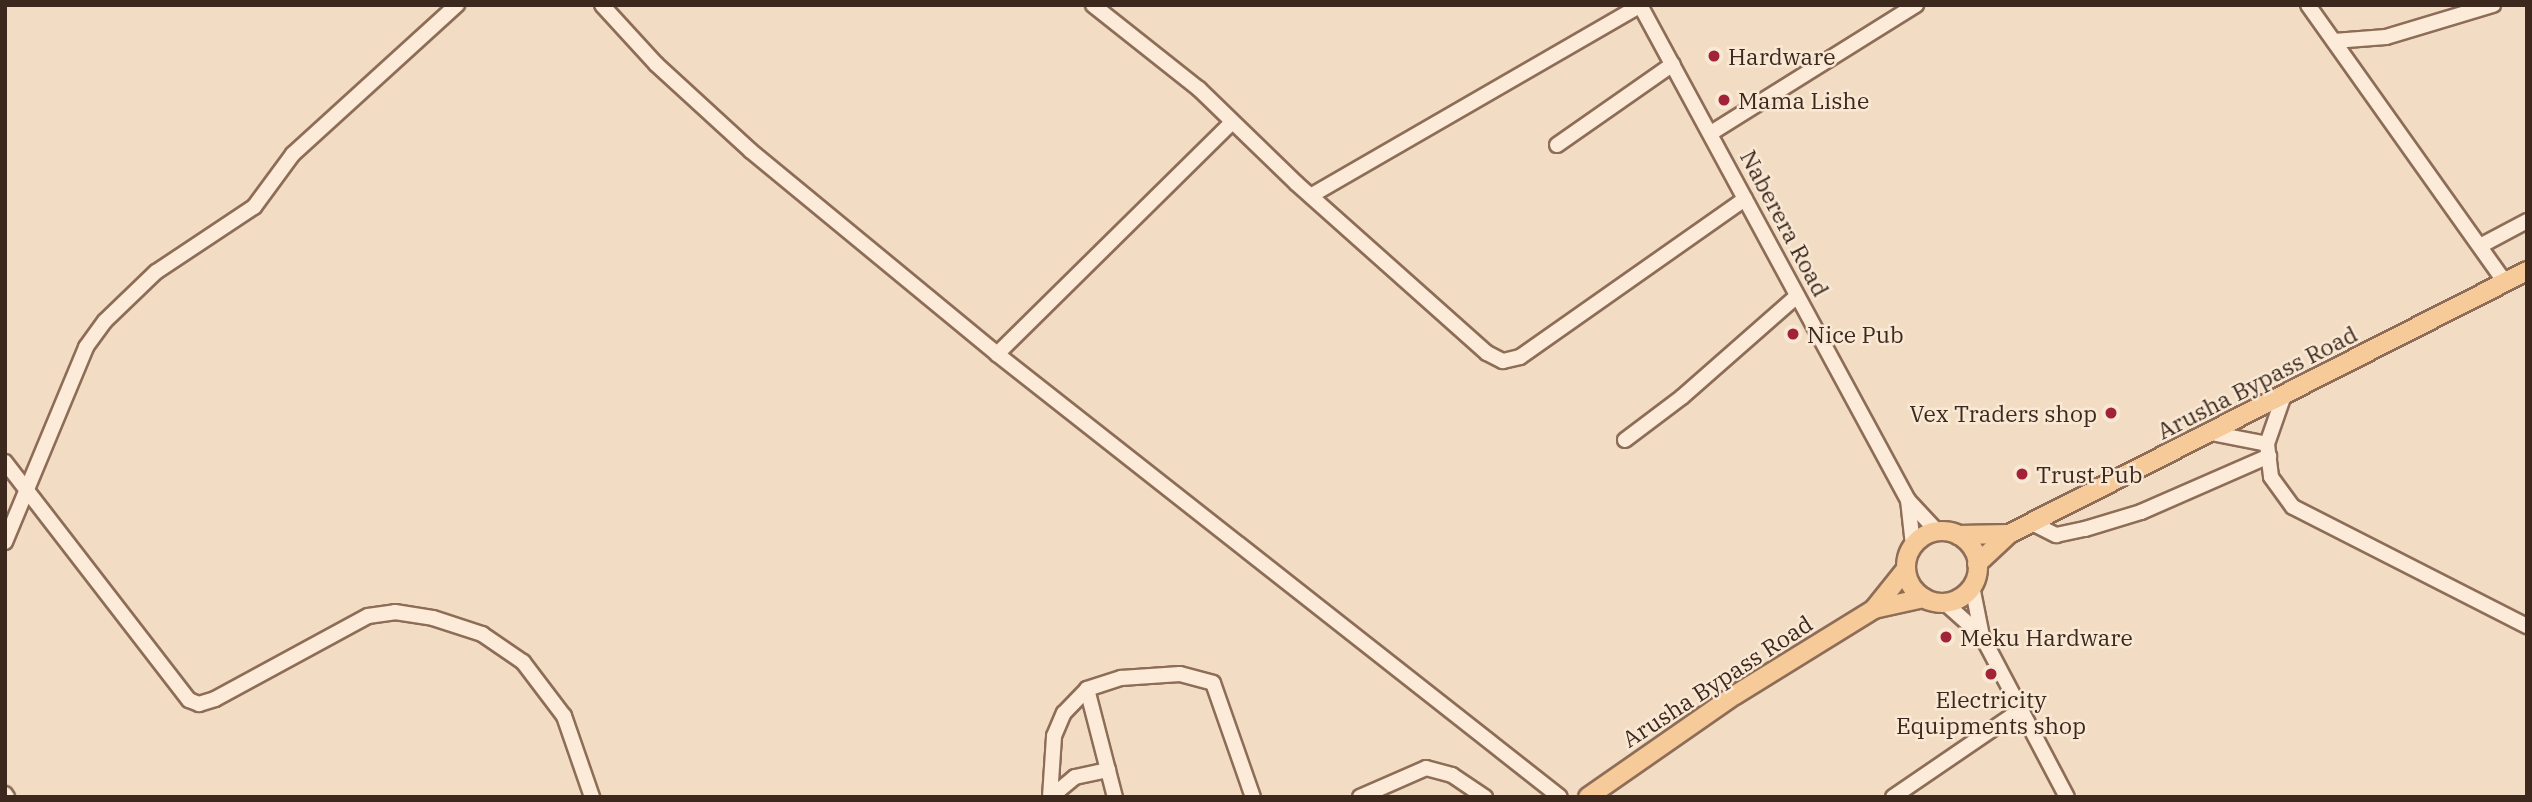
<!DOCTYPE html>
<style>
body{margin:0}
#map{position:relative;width:2532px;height:802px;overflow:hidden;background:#f2ddc4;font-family:"IBM Plex Serif",serif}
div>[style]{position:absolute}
.roads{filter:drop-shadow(2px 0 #8e6d58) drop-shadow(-2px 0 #8e6d58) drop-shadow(0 2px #8e6d58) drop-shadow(0 -2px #8e6d58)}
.minor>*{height:14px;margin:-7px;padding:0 7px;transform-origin:7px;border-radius:7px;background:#fbebd8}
.major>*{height:18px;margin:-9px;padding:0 9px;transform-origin:9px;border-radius:9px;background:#f7cb99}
.major>.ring{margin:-9px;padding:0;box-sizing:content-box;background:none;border:18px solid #f7cb99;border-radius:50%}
.dots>*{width:19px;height:19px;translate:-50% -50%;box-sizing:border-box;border:4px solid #f8e8d4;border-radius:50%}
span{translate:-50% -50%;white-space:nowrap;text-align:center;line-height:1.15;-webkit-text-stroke:5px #f8e8d4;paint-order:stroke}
.poi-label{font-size:23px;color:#3d281e}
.left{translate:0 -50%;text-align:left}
.right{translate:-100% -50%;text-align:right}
.street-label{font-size:23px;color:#3d281e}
.frame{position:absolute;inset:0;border:7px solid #3d281e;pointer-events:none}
</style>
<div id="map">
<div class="roads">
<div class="minor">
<i style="left:602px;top:5px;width:80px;rotate:47.5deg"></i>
<i style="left:656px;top:64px;width:129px;rotate:42.5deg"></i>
<i style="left:751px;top:151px;width:319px;rotate:39.5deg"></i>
<i style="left:997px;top:354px;width:716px;rotate:38.2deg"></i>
<i style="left:1093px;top:5px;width:135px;rotate:38.4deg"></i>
<i style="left:1199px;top:89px;width:135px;rotate:44.1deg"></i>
<i style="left:1296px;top:183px;width:256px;rotate:41.7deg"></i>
<i style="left:1487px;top:353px;width:18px;rotate:27deg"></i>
<i style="left:1503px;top:361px;width:17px;rotate:-13deg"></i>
<i style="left:1520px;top:357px;width:275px;rotate:-35.1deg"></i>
<i style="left:1640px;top:5px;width:563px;rotate:61.57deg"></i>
<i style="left:1908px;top:500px;width:42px;rotate:46.9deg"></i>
<i style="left:2308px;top:5px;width:340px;rotate:54.6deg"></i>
<i style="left:2334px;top:41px;width:52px;rotate:-4.4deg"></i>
<i style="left:2386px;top:37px;width:112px;rotate:-16.7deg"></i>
<i style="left:1711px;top:133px;width:242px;rotate:-32deg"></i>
<i style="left:1557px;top:145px;width:141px;rotate:-34.9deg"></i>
<i style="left:1312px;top:195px;width:379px;rotate:-30deg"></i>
<i style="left:2480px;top:246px;width:53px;rotate:-28deg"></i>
<i style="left:997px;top:354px;width:330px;rotate:-44.6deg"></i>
<i style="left:2283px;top:398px;width:49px;rotate:109.2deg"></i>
<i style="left:2267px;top:444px;width:33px;rotate:83deg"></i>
<i style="left:2271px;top:477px;width:37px;rotate:54deg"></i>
<i style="left:2293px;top:507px;width:263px;rotate:27deg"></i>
<i style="left:2211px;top:433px;width:57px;rotate:11.1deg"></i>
<i style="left:1625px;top:440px;width:71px;rotate:-37deg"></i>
<i style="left:1682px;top:397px;width:153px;rotate:-41.3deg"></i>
<i style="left:5px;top:462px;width:301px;rotate:52.3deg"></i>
<i style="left:189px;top:700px;width:11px;rotate:22deg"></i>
<i style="left:199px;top:704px;width:17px;rotate:-17deg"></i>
<i style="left:215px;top:699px;width:174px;rotate:-28.5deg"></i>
<i style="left:368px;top:616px;width:27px;rotate:-8deg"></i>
<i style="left:395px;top:612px;width:38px;rotate:9deg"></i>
<i style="left:433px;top:618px;width:52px;rotate:18.1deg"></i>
<i style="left:482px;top:634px;width:50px;rotate:34.3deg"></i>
<i style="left:523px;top:662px;width:68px;rotate:52.8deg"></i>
<i style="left:564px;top:716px;width:86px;rotate:70.9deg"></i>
<i style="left:1908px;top:500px;width:45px;rotate:83.7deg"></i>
<i style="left:2034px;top:524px;width:25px;rotate:27deg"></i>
<i style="left:2056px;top:535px;width:30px;rotate:-12deg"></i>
<i style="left:2085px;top:529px;width:59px;rotate:-16.9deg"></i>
<i style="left:2141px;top:512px;width:140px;rotate:-23.6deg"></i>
<i style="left:5px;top:542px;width:211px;rotate:-67.4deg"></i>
<i style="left:86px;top:347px;width:32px;rotate:-54deg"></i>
<i style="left:105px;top:321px;width:71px;rotate:-43.9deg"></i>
<i style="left:156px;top:272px;width:118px;rotate:-33.6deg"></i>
<i style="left:254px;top:207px;width:66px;rotate:-53.7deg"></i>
<i style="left:293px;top:154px;width:222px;rotate:-42.3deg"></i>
<i style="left:1972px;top:586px;width:51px;rotate:78.7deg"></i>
<i style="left:1982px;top:636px;width:182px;rotate:62.2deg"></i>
<i style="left:1945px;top:603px;width:50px;rotate:41.7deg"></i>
<i style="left:1087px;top:689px;width:112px;rotate:75.5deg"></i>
<i style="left:5px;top:794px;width:4px;rotate:56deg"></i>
<i style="left:1050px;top:797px;width:61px;rotate:-86.2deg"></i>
<i style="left:1054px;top:736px;width:25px;rotate:-67deg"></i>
<i style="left:1064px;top:713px;width:33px;rotate:-46deg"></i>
<i style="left:1087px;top:689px;width:36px;rotate:-18deg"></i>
<i style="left:1121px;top:678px;width:59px;rotate:-3.9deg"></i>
<i style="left:1180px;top:674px;width:34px;rotate:15deg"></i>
<i style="left:1213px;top:683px;width:121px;rotate:70.7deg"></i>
<i style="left:1051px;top:797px;width:31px;rotate:-40deg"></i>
<i style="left:1075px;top:777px;width:34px;rotate:-12deg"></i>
<i style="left:1360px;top:797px;width:72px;rotate:-23.7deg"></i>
<i style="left:1426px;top:768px;width:27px;rotate:15deg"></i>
<i style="left:1452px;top:775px;width:40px;rotate:34deg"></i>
<i style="left:1893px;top:797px;width:153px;rotate:-34.3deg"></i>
</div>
<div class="major">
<i class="ring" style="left:1906px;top:531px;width:54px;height:54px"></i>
<i style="left:1958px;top:535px;width:51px;rotate:-1.1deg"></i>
<i style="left:1977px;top:564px;width:44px;rotate:-43.2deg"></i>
<i style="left:2009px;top:534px;width:581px;rotate:-26.92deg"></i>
<i style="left:1874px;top:609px;width:51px;rotate:-12.4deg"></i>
<i style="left:1588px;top:797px;width:179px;rotate:-34.8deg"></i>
<i style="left:1735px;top:695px;width:163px;rotate:-31.7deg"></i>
<i style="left:1874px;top:609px;width:51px;rotate:-51.3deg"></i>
</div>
</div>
<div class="dots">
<i style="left:1714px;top:56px;background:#a22338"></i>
<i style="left:1724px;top:100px;background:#a22338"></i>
<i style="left:1793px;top:334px;background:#a22338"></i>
<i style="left:2111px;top:413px;background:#a22338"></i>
<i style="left:2022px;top:474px;background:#a22338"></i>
<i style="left:1946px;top:637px;background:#a22338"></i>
<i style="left:1991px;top:674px;background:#a22338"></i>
</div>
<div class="poi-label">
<span class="left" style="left:1728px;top:56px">Hardware</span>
<span class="left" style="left:1738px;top:100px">Mama Lishe</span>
<span class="left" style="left:1807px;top:334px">Nice Pub</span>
<span class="right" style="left:2097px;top:413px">Vex Traders shop</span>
<span class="left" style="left:2036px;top:474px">Trust Pub</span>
<span class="left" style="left:1960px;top:637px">Meku Hardware</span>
<span style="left:1991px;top:712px">Electricity<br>Equipments shop</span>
</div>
<div class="street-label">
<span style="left:1785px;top:223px;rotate:62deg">Naberera Road</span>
<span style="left:2257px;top:382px;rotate:-27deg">Arusha Bypass Road</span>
<span style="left:1717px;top:681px;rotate:-33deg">Arusha Bypass Road</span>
</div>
<div class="frame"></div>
</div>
